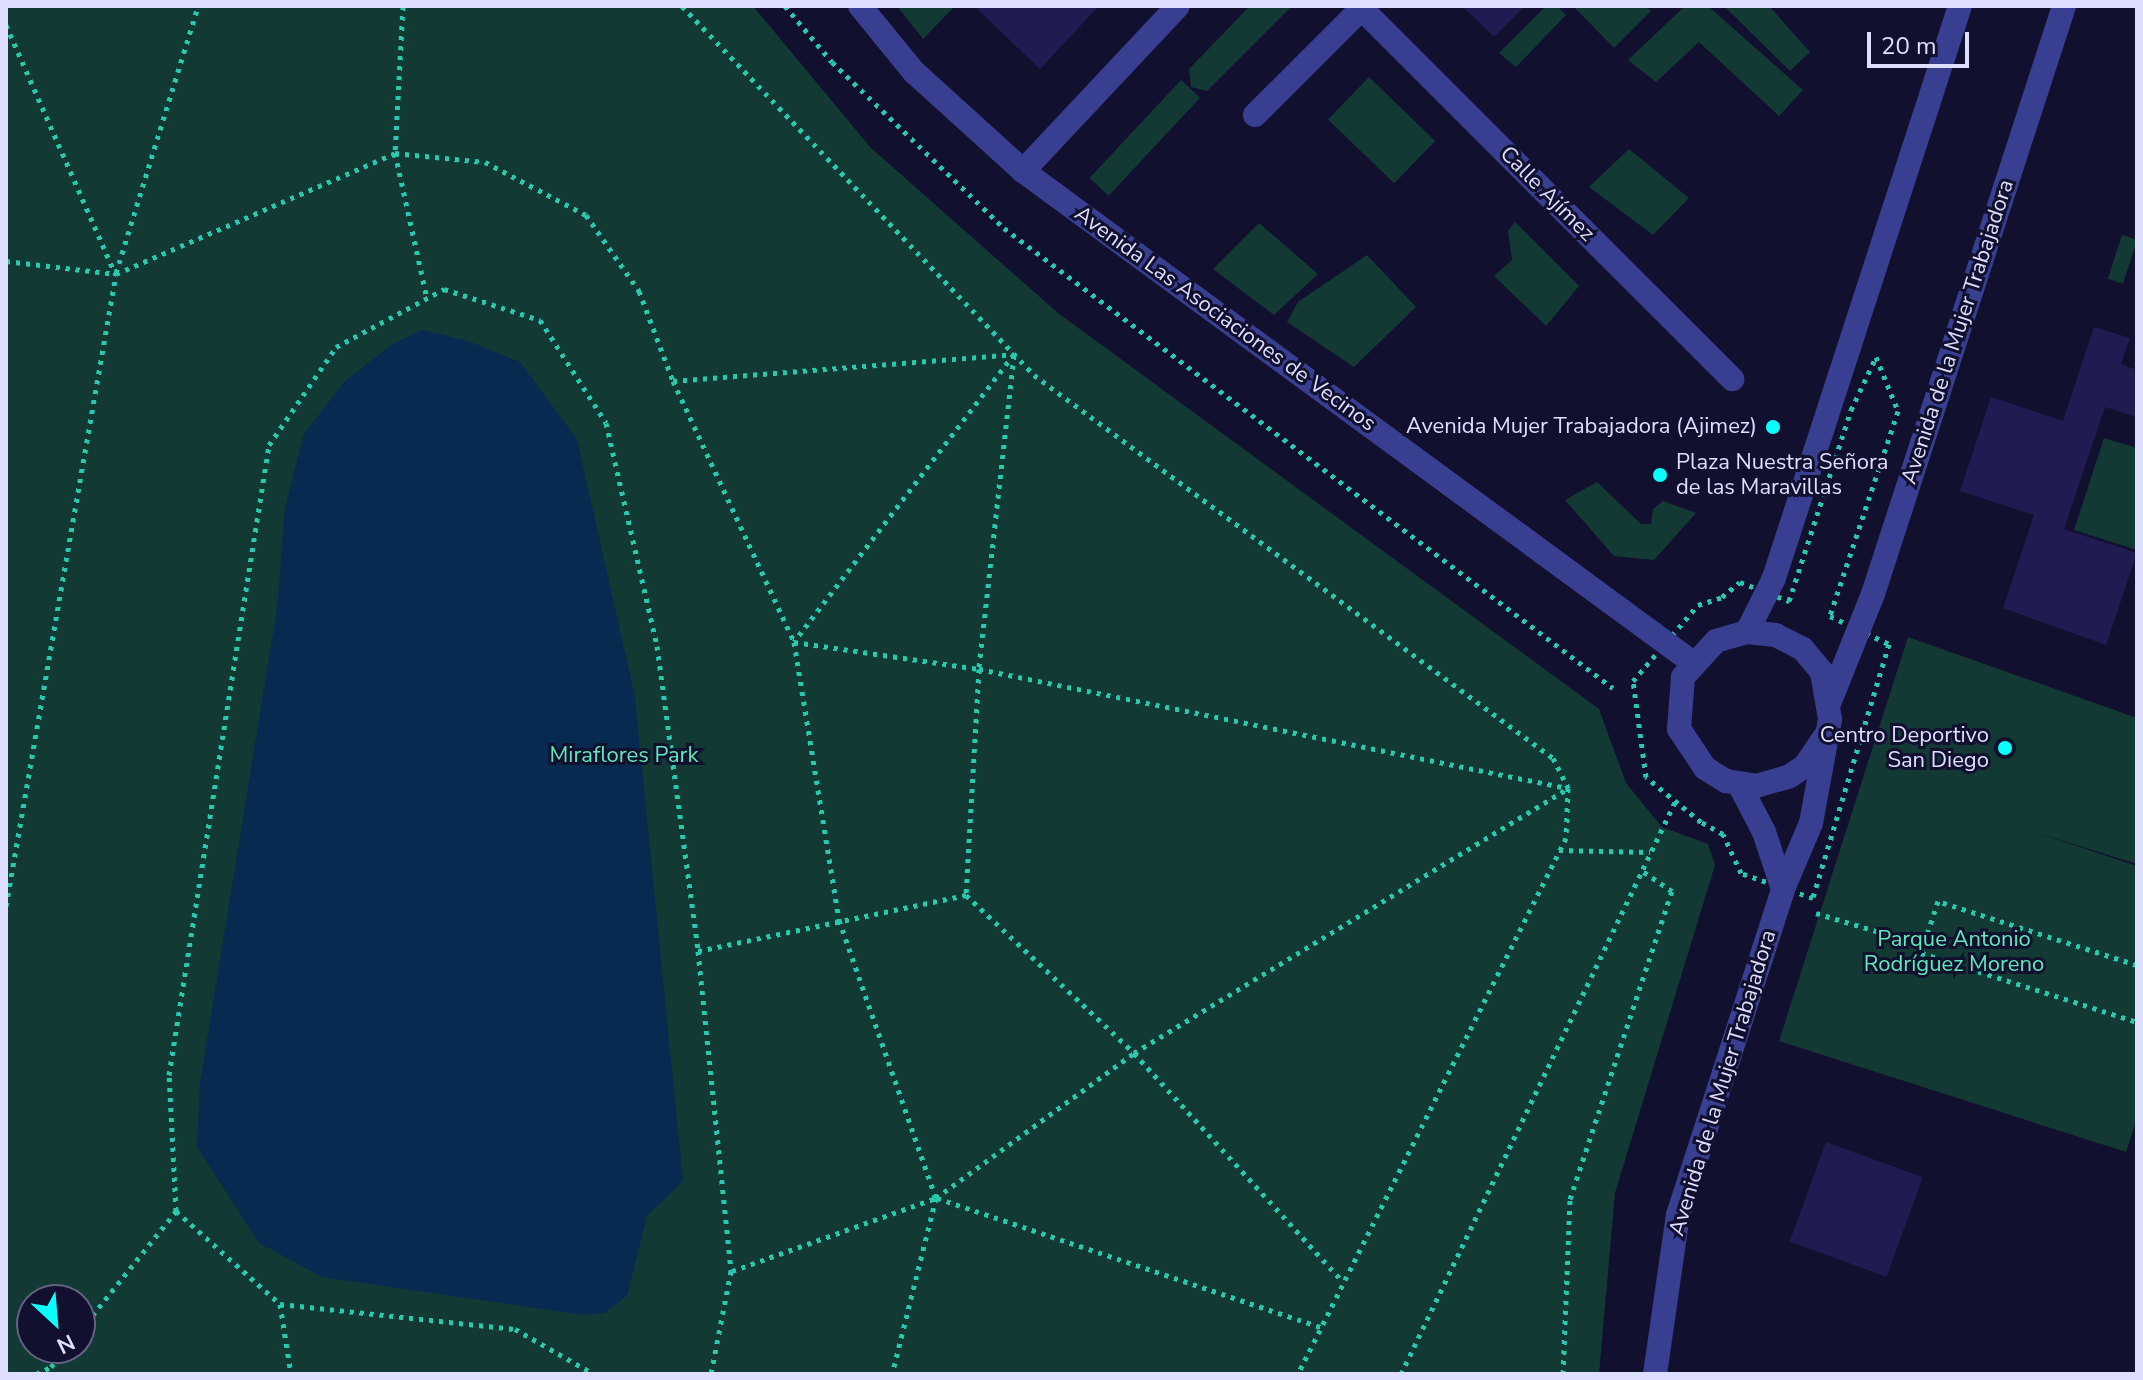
<!DOCTYPE html>
<meta charset="utf-8">
<style>
body{margin:0}
#map{position:relative;width:2143px;height:1380px;overflow:hidden;background:#12102f;font-family:"Nunito Sans",sans-serif}
div>[style]{position:absolute}
.green>*{inset:0;background:#133934;transform-origin:0 0}
.water>*{inset:0;background:#072a51}
.building>*{inset:0;background:#201b51;transform-origin:0 0}
.path>*{height:5px;margin-top:-2.5px;transform-origin:0;background:repeating-linear-gradient(90deg,#28c9ad 0 4px,transparent 0 10px)}
.minor>*{height:24px;margin:-12px;padding:0 12px;transform-origin:12px;border-radius:12px;background:#383f91}
.dots>*{width:22px;height:22px;translate:-50% -50%;box-sizing:border-box;border:4px solid #12102f;border-radius:50%}
span{translate:-50% -50%;white-space:nowrap;text-align:center;line-height:1.15;-webkit-text-stroke:6px #12102f;paint-order:stroke}
.street-label{font-size:22px;color:#dedeff}
.poi-label{font-size:22px;color:#dedeff}
.right{translate:-100% -50%;text-align:right}
.left{translate:0 -50%;text-align:left}
.park-label{font-size:22px;color:#60e9b8}
.frame{position:absolute;inset:0;border:8px solid #dedeff;pointer-events:none}
.north{position:absolute;left:16px;top:1284px;width:80px;height:80px;box-sizing:border-box;background:#12102f;border:2px solid #646282;border-radius:50%;rotate:154deg;font-size:22px;font-weight:700;line-height:32px;text-align:center;color:#dedeff}
.north::after{content:'';display:block;margin:auto;width:28px;height:36px;background:#0afffc;clip-path:polygon(50% 0,100% 100%,50% 72%,0 100%)}
.scale{position:absolute;left:1867px;top:32px;width:102px;height:36px;box-sizing:border-box;border:4px solid #dedeff;border-top:0;padding-left:10px;font-size:24px;line-height:28px;white-space:nowrap;color:#dedeff;-webkit-text-stroke:6px #12102f;paint-order:stroke}
</style>
<div id="map">
<div class="green">
<i style="clip-path:polygon(evenodd,6px 6px,753px 6px,871px 148px,1058px 313px,1599px 709px,1626px 783px,1662px 827px,1708px 844px,1715px 865px,1615px 1193px,1599px 1374px,6px 1374px,6px 6px,32px 1300px,80px 1300px,80px 1348px,32px 1348px,32px 1300px)"></i>
<i style="clip-path:polygon(897px 6px,955px 6px,923px 39px)"></i>
<i style="clip-path:polygon(1250px 6px,1292px 6px,1207px 91px,1191px 87px,1189px 69px)"></i>
<i style="clip-path:polygon(1546px 6px,1557px 6px,1566px 15px,1516px 67px,1499px 53px)"></i>
<i style="clip-path:polygon(1573px 6px,1646px 6px,1651px 11px,1614px 48px)"></i>
<i style="clip-path:polygon(1685px 6px,1708px 6px,1803px 90px,1779px 116px,1699px 42px,1656px 82px,1628px 60px)"></i>
<i style="clip-path:polygon(1724px 6px,1769px 6px,1810px 52px,1790px 71px)"></i>
<i style="left:1369px;top:77px;width:92px;height:59px;rotate:44deg"></i>
<i style="left:1181px;top:80px;width:26px;height:134px;rotate:43deg"></i>
<i style="clip-path:polygon(1629px 149px,1689px 198px,1653px 235px,1589px 187px)"></i>
<i style="clip-path:polygon(1515px 222px,1579px 286px,1546px 326px,1494px 276px,1512px 260px,1508px 231px)"></i>
<i style="clip-path:polygon(1259px 223px,1318px 274px,1274px 315px,1213px 269px)"></i>
<i style="left:2122px;top:235px;width:16px;height:46px;rotate:18deg"></i>
<i style="clip-path:polygon(1367px 255px,1416px 307px,1354px 367px,1287px 322px,1298px 302px)"></i>
<i style="clip-path:polygon(2104px 438px,2137px 448px,2137px 550px,2074px 530px)"></i>
<i style="clip-path:polygon(1597px 482px,1641px 524px,1651px 524px,1653px 509px,1663px 501px,1696px 513px,1654px 560px,1614px 556px,1565px 500px)"></i>
<i style="clip-path:polygon(1908px 637px,2137px 718px,2137px 864px,2031px 831px,2137px 866px,2137px 1118px,2126px 1152px,1779px 1041px)"></i>
</div>
<div class="water">
<i style="clip-path:polygon(422px 330px,468px 341px,520px 362px,577px 439px,635px 697px,683px 1181px,647px 1216px,627px 1296px,604px 1313px,584px 1315px,322px 1277px,259px 1243px,197px 1147px,200px 1083px,277px 608px,285px 507px,304px 434px,344px 382px,391px 345px)"></i>
</div>
<div class="building">
<i style="clip-path:polygon(974px 6px,1099px 6px,1040px 69px)"></i>
<i style="clip-path:polygon(1462px 6px,1525px 6px,1494px 37px)"></i>
<i style="clip-path:polygon(2094px 327px,2130px 338px,2121px 364px,2137px 370px,2137px 417px,2105px 407px,2064px 529px,2137px 553px,2106px 645px,2003px 608px,2034px 515px,1960px 491px,1991px 397px,2063px 421px)"></i>
<i style="left:1826px;top:1142px;width:103px;height:106px;rotate:20deg"></i>
</div>
<div class="path">
<i style="left:403px;top:6px;width:147px;rotate:93.1deg"></i>
<i style="left:395px;top:153px;width:148px;rotate:77.6deg"></i>
<i style="left:682px;top:6px;width:510px;rotate:46.35deg"></i>
<i style="left:1034px;top:375px;width:645px;rotate:36.43deg"></i>
<i style="left:1553px;top:758px;width:34px;rotate:63deg"></i>
<i style="left:1568px;top:788px;width:50px;rotate:92.3deg"></i>
<i style="left:1566px;top:838px;width:599px;rotate:116.57deg"></i>
<i style="left:785px;top:6px;width:73px;rotate:50deg"></i>
<i style="left:832px;top:62px;width:239px;rotate:44deg"></i>
<i style="left:1004px;top:228px;width:763px;rotate:37.07deg"></i>
<i style="left:6px;top:25px;width:271px;rotate:66.3deg"></i>
<i style="left:6px;top:261px;width:111px;rotate:6.7deg"></i>
<i style="left:116px;top:273px;width:279px;rotate:-72.9deg"></i>
<i style="left:1014px;top:355px;width:316px;rotate:96.4deg"></i>
<i style="left:979px;top:669px;width:226px;rotate:93.3deg"></i>
<i style="left:966px;top:895px;width:231px;rotate:43.2deg"></i>
<i style="left:1134px;top:1053px;width:310px;rotate:47.6deg"></i>
<i style="left:1876px;top:357px;width:58px;rotate:67.8deg"></i>
<i style="left:1898px;top:411px;width:216px;rotate:108.4deg"></i>
<i style="left:1830px;top:616px;width:65px;rotate:25.4deg"></i>
<i style="left:1889px;top:644px;width:265px;rotate:106.7deg"></i>
<i style="left:1813px;top:898px;width:76px;rotate:-160.9deg"></i>
<i style="left:1741px;top:873px;width:43px;rotate:-114.8deg"></i>
<i style="left:1723px;top:834px;width:25px;rotate:-151deg"></i>
<i style="left:1701px;top:822px;width:71px;rotate:-140.7deg"></i>
<i style="left:1646px;top:777px;width:97px;rotate:-97.7deg"></i>
<i style="left:1633px;top:681px;width:100px;rotate:-49.5deg"></i>
<i style="left:1698px;top:605px;width:25px;rotate:-18deg"></i>
<i style="left:1722px;top:597px;width:23px;rotate:-40deg"></i>
<i style="left:1740px;top:582px;width:53px;rotate:21.2deg"></i>
<i style="left:1789px;top:601px;width:201px;rotate:-72deg"></i>
<i style="left:1851px;top:410px;width:59px;rotate:-64.7deg"></i>
<i style="left:673px;top:381px;width:342px;rotate:-4.5deg"></i>
<i style="left:1014px;top:354px;width:362px;rotate:127.4deg"></i>
<i style="left:794px;top:642px;width:187px;rotate:8.3deg"></i>
<i style="left:979px;top:669px;width:600px;rotate:11.44deg"></i>
<i style="left:1559px;top:850px;width:91px;rotate:1.3deg"></i>
<i style="left:6px;top:906px;width:642px;rotate:-80.13deg"></i>
<i style="left:116px;top:274px;width:304px;rotate:-23.4deg"></i>
<i style="left:395px;top:153px;width:90px;rotate:5.7deg"></i>
<i style="left:485px;top:162px;width:114px;rotate:27.7deg"></i>
<i style="left:586px;top:215px;width:93px;rotate:55.1deg"></i>
<i style="left:639px;top:291px;width:96px;rotate:69.3deg"></i>
<i style="left:673px;top:381px;width:288px;rotate:65.1deg"></i>
<i style="left:794px;top:642px;width:282px;rotate:80.8deg"></i>
<i style="left:839px;top:920px;width:294px;rotate:70.8deg"></i>
<i style="left:936px;top:1198px;width:181px;rotate:104deg"></i>
<i style="left:1816px;top:913px;width:112px;rotate:16.7deg"></i>
<i style="left:698px;top:951px;width:274px;rotate:-11.8deg"></i>
<i style="left:2137px;top:965px;width:209px;rotate:-162.2deg"></i>
<i style="left:1938px;top:901px;width:55px;rotate:108.1deg"></i>
<i style="left:1921px;top:953px;width:227px;rotate:17.7deg"></i>
<i style="left:937px;top:1198px;width:405px;rotate:18.6deg"></i>
<i style="left:176px;top:1211px;width:140px;rotate:41.8deg"></i>
<i style="left:280px;top:1304px;width:71px;rotate:81.1deg"></i>
<i style="left:732px;top:1271px;width:217px;rotate:-19.7deg"></i>
<i style="left:936px;top:1198px;width:245px;rotate:-36.2deg"></i>
<i style="left:1134px;top:1053px;width:507px;rotate:-31.37deg"></i>
<i style="left:280px;top:1304px;width:236px;rotate:6.1deg"></i>
<i style="left:515px;top:1329px;width:91px;rotate:29.7deg"></i>
<i style="left:80px;top:1331px;width:154px;rotate:-51.3deg"></i>
<i style="left:176px;top:1211px;width:136px;rotate:-92.9deg"></i>
<i style="left:169px;top:1075px;width:638px;rotate:-80.98deg"></i>
<i style="left:269px;top:445px;width:119px;rotate:-55.6deg"></i>
<i style="left:336px;top:347px;width:123px;rotate:-28.2deg"></i>
<i style="left:444px;top:289px;width:101px;rotate:17.9deg"></i>
<i style="left:540px;top:320px;width:122px;rotate:57.3deg"></i>
<i style="left:606px;top:423px;width:229px;rotate:77.1deg"></i>
<i style="left:657px;top:646px;width:308px;rotate:82.3deg"></i>
<i style="left:698px;top:951px;width:322px;rotate:84.1deg"></i>
<i style="left:731px;top:1271px;width:105px;rotate:101deg"></i>
<i style="left:36px;top:1374px;width:17px;rotate:-25deg"></i>
<i style="left:51px;top:1367px;width:24px;rotate:-52deg"></i>
<i style="left:1401px;top:1374px;width:636px;rotate:-64.4deg"></i>
<i style="left:1563px;top:1374px;width:175px;rotate:-87.7deg"></i>
<i style="left:1570px;top:1199px;width:324px;rotate:-71.7deg"></i>
<i style="left:1672px;top:891px;width:36px;rotate:-146deg"></i>
</div>
<div class="minor">
<i style="left:860px;top:6px;width:85px;rotate:50.7deg"></i>
<i style="left:914px;top:72px;width:147px;rotate:42.2deg"></i>
<i style="left:1023px;top:171px;width:830px;rotate:36.28deg"></i>
<i style="left:1359px;top:6px;width:528px;rotate:45deg"></i>
<i style="left:1255px;top:115px;width:150px;rotate:-45deg"></i>
<i style="left:1023px;top:171px;width:226px;rotate:-46.8deg"></i>
<i style="left:1747px;top:632px;width:60px;rotate:-63.4deg"></i>
<i style="left:1774px;top:578px;width:601px;rotate:-71.99deg"></i>
<i style="left:1830px;top:701px;width:115px;rotate:-68.1deg"></i>
<i style="left:1873px;top:594px;width:618px;rotate:-72deg"></i>
<i style="left:1739px;top:784px;width:54px;rotate:62.5deg"></i>
<i style="left:1764px;top:832px;width:60px;rotate:71.6deg"></i>
<i style="left:1655px;top:1374px;width:161px;rotate:-81.8deg"></i>
<i style="left:1678px;top:1215px;width:342px;rotate:-72.1deg"></i>
<i style="left:1783px;top:889px;width:72px;rotate:-67deg"></i>
<i style="left:1811px;top:823px;width:106px;rotate:-79.6deg"></i>
<i style="left:1830px;top:719px;width:48px;rotate:-99.7deg"></i>
<i style="left:1822px;top:672px;width:30px;rotate:-130deg"></i>
<i style="left:1803px;top:649px;width:30px;rotate:-153deg"></i>
<i style="left:1776px;top:635px;width:29px;rotate:-174deg"></i>
<i style="left:1747px;top:632px;width:32px;rotate:164deg"></i>
<i style="left:1716px;top:641px;width:49px;rotate:132.5deg"></i>
<i style="left:1683px;top:677px;width:52px;rotate:94.4deg"></i>
<i style="left:1679px;top:729px;width:47px;rotate:56.3deg"></i>
<i style="left:1705px;top:768px;width:25px;rotate:32deg"></i>
<i style="left:1726px;top:781px;width:30px;rotate:9deg"></i>
<i style="left:1756px;top:786px;width:35px;rotate:-16deg"></i>
<i style="left:1790px;top:776px;width:18px;rotate:-34deg"></i>
<i style="left:1805px;top:766px;width:36px;rotate:-56deg"></i>
</div>
<div class="dots">
<i style="left:1773px;top:427px;background:#0afffc"></i>
<i style="left:1660px;top:475px;background:#0afffc"></i>
<i style="left:2005px;top:748px;background:#0afffc"></i>
</div>
<div class="street-label">
<span style="left:1547px;top:194px;rotate:45deg">Calle Ajímez</span>
<span style="left:1225px;top:319px;rotate:36deg">Avenida Las Asociaciones de Vecinos</span>
<span style="left:1958px;top:332px;rotate:-72deg">Avenida de la Mujer Trabajadora</span>
<span style="left:1723px;top:1083px;rotate:-73deg">Avenida de la Mujer Trabajadora</span>
</div>
<div class="poi-label">
<span class="right" style="left:1757px;top:427px">Avenida Mujer Trabajadora (Ajimez)</span>
<span class="left" style="left:1676px;top:475px">Plaza Nuestra Señora<br>de las Maravillas</span>
<span class="right" style="left:1989px;top:748px">Centro Deportivo<br>San Diego</span>
</div>
<div class="park-label">
<span style="left:624px;top:756px">Miraflores Park</span>
<span style="left:1954px;top:952px">Parque Antonio<br>Rodríguez Moreno</span>
</div>
<div class="frame"></div>
<div class="north">N</div>
<div class="scale">20 m</div>
</div>
